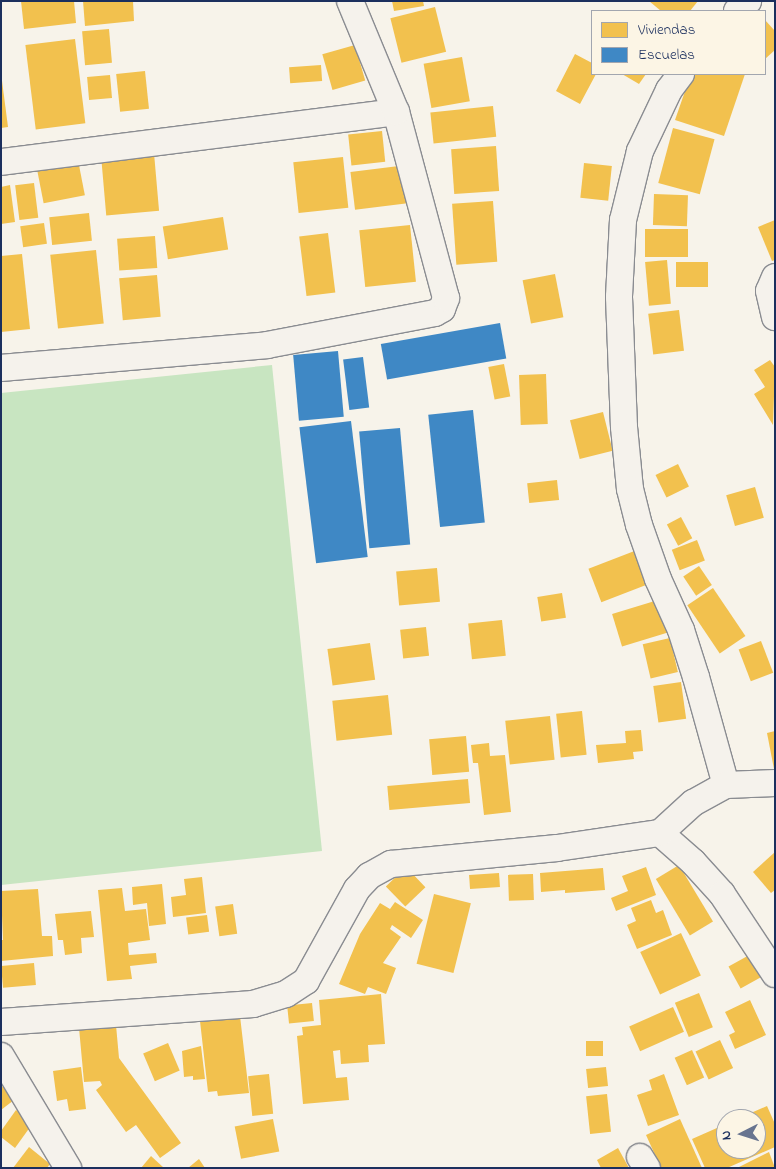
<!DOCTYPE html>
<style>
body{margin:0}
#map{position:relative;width:776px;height:1169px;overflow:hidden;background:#f7f3ea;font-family:"Indie Flower",sans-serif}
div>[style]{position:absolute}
.green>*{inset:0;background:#c8e5c1}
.homes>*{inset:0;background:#f2c14e;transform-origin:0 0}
.schools>*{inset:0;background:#3f88c5;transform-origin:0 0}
.roads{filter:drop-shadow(1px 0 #8a8c91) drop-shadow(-1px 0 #8a8c91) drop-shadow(0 1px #8a8c91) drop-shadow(0 -1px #8a8c91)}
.minor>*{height:26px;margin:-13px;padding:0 13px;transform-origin:13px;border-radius:13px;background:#f5f2ec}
span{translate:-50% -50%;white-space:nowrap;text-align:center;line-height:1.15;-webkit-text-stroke:5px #fcf5e5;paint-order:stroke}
.frame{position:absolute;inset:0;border:2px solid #1b2f5e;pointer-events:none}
.legend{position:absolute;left:591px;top:10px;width:175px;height:65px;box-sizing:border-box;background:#fcf5e5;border:1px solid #a2a6af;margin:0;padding:6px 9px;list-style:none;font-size:15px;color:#1b2f5e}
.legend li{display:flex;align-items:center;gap:10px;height:25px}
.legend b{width:25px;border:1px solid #a2a6af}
.north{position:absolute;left:716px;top:1109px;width:50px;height:50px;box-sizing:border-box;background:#fcf5e5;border:1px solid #a2a6af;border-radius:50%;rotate:265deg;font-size:14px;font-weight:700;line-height:20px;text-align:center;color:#1b2f5e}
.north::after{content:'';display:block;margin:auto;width:18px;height:22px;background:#68748f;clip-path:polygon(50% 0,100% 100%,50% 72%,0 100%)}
</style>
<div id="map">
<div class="green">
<i style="clip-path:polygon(272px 365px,322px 851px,1px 885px,1px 393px)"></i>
</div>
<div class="homes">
<i style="clip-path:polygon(21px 1px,74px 1px,76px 23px,24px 29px)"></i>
<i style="clip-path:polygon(83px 1px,133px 1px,134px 21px,85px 26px)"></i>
<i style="clip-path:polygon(392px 1px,423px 1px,424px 6px,394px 11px)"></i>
<i style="clip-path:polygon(649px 1px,698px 1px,690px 11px,661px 11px)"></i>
<i style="left:435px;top:7px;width:46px;height:46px;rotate:76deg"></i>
<i style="clip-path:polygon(765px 20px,775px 31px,775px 50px,765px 59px)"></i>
<i style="left:109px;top:29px;width:34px;height:27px;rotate:85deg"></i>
<i style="left:75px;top:39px;width:85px;height:50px;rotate:83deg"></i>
<i style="left:355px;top:45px;width:37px;height:34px;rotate:74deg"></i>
<i style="clip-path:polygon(575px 54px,592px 63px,592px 74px,596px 74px,580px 104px,556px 91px)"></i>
<i style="left:462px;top:57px;width:45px;height:39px;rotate:80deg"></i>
<i style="left:321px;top:65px;width:16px;height:32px;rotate:86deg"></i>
<i style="left:145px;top:71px;width:38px;height:29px;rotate:84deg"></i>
<i style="clip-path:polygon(1px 73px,8px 127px,1px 128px)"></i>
<i style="clip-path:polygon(622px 74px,646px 74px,639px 84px)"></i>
<i style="clip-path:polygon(691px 74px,745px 74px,724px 136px,675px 120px)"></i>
<i style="left:110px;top:75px;width:23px;height:23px;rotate:85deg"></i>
<i style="left:493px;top:106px;width:31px;height:63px;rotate:84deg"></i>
<i style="left:673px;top:128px;width:43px;height:57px;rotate:15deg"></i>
<i style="left:382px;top:131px;width:31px;height:34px;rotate:84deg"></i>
<i style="left:496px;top:146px;width:45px;height:45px;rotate:86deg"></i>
<i style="left:154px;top:153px;width:58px;height:53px;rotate:85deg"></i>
<i style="left:343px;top:157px;width:51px;height:50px;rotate:84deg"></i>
<i style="left:78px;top:160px;width:36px;height:42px;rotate:79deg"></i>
<i style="left:584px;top:163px;width:28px;height:35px;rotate:6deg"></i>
<i style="left:407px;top:165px;width:38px;height:57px;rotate:83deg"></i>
<i style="left:34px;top:183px;width:35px;height:19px;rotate:83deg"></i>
<i style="clip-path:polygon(10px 185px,15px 222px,1px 224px,1px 187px)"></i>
<i style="left:654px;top:194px;width:34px;height:31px;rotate:2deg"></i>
<i style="left:493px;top:201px;width:61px;height:41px;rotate:86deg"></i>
<i style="left:89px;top:213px;width:28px;height:40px;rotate:84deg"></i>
<i style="left:223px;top:217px;width:33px;height:61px;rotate:81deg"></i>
<i style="clip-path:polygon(775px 220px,775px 260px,772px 261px,758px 227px)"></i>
<i style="left:44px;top:223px;width:21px;height:24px;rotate:82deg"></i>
<i style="left:410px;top:225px;width:57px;height:51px;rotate:84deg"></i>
<i style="left:688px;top:229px;width:28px;height:43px;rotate:90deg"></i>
<i style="left:328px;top:233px;width:60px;height:29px;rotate:83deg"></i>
<i style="left:155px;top:236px;width:32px;height:38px;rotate:86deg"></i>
<i style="left:96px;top:250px;width:74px;height:46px;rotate:84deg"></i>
<i style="clip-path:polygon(22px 254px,30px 329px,1px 332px,1px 256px)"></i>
<i style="left:667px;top:260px;width:44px;height:22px;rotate:85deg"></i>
<i style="left:708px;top:262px;width:25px;height:32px;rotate:90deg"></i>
<i style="left:555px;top:274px;width:44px;height:33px;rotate:79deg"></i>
<i style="left:157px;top:275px;width:42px;height:38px;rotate:85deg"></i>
<i style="left:679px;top:310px;width:41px;height:31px;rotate:83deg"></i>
<i style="clip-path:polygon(770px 360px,775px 367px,773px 425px,754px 394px,765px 387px,754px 370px)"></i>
<i style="left:504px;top:364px;width:33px;height:16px;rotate:79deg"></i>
<i style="left:546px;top:374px;width:50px;height:27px;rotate:88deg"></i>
<i style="left:603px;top:412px;width:40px;height:34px;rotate:76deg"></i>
<i style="left:678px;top:464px;width:25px;height:25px;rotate:64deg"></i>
<i style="left:557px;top:480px;width:20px;height:30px;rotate:84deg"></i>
<i style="left:755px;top:487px;width:32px;height:30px;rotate:74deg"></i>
<i style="left:681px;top:517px;width:24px;height:16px;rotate:62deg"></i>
<i style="left:697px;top:540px;width:22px;height:27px;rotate:69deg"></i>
<i style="left:637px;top:550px;width:36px;height:52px;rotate:69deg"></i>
<i style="left:699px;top:566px;width:23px;height:19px;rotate:56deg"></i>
<i style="left:437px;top:568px;width:34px;height:41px;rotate:85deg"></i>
<i style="left:713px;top:588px;width:58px;height:31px;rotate:56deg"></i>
<i style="left:562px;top:593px;width:25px;height:25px;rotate:81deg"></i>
<i style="left:658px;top:600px;width:34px;height:48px;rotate:73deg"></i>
<i style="left:502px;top:620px;width:36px;height:34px;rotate:84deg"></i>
<i style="left:426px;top:627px;width:29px;height:26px;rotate:84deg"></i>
<i style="left:670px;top:638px;width:35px;height:28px;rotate:77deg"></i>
<i style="left:761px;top:641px;width:34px;height:24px;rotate:69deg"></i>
<i style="left:370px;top:643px;width:37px;height:43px;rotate:82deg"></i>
<i style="left:681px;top:682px;width:37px;height:28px;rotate:82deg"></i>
<i style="left:388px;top:695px;width:40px;height:56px;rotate:84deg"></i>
<i style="left:582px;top:711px;width:44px;height:26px;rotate:84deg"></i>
<i style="left:550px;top:716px;width:44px;height:45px;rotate:84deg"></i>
<i style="clip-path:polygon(641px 730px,643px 751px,633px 752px,634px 759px,598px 763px,596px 745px,626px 743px,625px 731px)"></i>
<i style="clip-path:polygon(775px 731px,775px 769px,774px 769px,767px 733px)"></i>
<i style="left:466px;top:736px;width:36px;height:37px;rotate:85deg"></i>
<i style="clip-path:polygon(489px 743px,490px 756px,505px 755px,511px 812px,484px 815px,478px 763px,473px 763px,471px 745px)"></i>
<i style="left:468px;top:779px;width:24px;height:81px;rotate:85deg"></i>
<i style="clip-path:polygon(775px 852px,775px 890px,771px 893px,753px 872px)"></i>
<i style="left:679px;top:865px;width:66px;height:27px;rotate:59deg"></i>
<i style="left:406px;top:867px;width:28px;height:28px;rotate:46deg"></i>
<i style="clip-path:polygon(646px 867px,656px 895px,616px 911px,611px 898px,628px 891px,622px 876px)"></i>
<i style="clip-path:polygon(603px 868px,605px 890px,565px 893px,565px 890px,541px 892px,540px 873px)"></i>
<i style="left:499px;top:873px;width:14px;height:30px;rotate:86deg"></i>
<i style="left:533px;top:874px;width:26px;height:25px;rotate:88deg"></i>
<i style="clip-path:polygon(202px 877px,206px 913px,173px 917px,171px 897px,186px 895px,184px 879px)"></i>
<i style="clip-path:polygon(162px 884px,166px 924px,149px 926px,147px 903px,133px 905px,132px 887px)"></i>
<i style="clip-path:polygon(122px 888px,125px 911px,146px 909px,150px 940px,128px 943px,129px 955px,156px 953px,157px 963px,130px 966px,132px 979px,107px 981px,98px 890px)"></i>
<i style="clip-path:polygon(38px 889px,42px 936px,52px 936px,53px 956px,1px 961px,1px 940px,3px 940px,1px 891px)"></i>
<i style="left:434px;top:894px;width:38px;height:72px;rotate:14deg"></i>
<i style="clip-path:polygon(651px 900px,656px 913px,663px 910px,672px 935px,637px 949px,627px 925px,636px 921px,631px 908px)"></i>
<i style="clip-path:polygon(395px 902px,423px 920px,411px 938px,392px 925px,390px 929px,401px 937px,383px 963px,396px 968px,386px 994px,368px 987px,365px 994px,339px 984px,360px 934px,380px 903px,390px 909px)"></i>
<i style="left:233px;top:904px;width:30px;height:18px;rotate:82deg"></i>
<i style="clip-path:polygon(91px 911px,94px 937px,81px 938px,82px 953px,65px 955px,63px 940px,58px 940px,55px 914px)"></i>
<i style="left:207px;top:915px;width:17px;height:21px;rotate:83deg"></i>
<i style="left:681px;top:933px;width:47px;height:45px;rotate:65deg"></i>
<i style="left:753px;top:953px;width:25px;height:28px;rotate:61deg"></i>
<i style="left:34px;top:963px;width:22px;height:33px;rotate:85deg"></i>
<i style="left:699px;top:993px;width:37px;height:26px;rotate:68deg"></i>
<i style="clip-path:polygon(381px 994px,385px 1044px,368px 1045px,369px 1062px,341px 1064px,340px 1050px,333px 1051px,336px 1078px,347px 1077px,349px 1100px,303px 1104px,297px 1036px,303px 1035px,302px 1027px,321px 1025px,319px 1000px)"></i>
<i style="clip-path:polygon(750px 1000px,766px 1035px,735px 1049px,729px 1035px,735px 1032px,725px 1012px)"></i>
<i style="left:312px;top:1003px;width:18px;height:25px;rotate:84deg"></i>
<i style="left:673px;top:1007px;width:27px;height:48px;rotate:66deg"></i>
<i style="clip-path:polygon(240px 1016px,249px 1093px,218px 1096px,217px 1091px,208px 1092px,200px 1021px)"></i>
<i style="clip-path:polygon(116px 1025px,119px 1058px,181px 1143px,160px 1158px,136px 1125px,126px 1132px,96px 1090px,102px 1085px,100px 1081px,84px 1082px,79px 1028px)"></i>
<i style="left:720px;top:1040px;width:31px;height:27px;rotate:65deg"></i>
<i style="left:586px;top:1041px;width:17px;height:15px"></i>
<i style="left:168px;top:1043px;width:30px;height:27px;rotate:67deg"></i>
<i style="clip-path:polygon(201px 1046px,205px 1079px,193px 1080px,193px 1076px,184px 1077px,182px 1051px)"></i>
<i style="left:692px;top:1050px;width:30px;height:19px;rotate:66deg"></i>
<i style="clip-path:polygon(81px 1067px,86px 1109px,69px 1111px,67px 1099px,57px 1101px,53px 1071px)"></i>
<i style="left:606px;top:1067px;width:19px;height:20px;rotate:84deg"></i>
<i style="left:269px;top:1074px;width:40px;height:21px;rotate:84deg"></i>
<i style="clip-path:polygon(664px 1074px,679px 1115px,648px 1126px,637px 1095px,652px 1090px,649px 1080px)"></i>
<i style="clip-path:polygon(1px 1085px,14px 1100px,1px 1110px)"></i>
<i style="left:607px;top:1094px;width:38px;height:21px;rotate:84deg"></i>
<i style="clip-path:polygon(767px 1106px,775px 1124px,775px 1147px,727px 1168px,705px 1168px,692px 1139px,726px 1124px,726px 1149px,756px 1149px,756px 1119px,737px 1119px)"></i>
<i style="clip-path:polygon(16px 1110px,33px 1123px,15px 1148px,1px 1137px,1px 1131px)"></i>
<i style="left:273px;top:1119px;width:33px;height:39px;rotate:79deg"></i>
<i style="clip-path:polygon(680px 1119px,702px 1168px,661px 1168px,646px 1135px)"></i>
<i style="clip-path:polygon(29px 1147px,50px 1164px,47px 1168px,13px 1168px)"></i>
<i style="clip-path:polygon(618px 1148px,629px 1168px,601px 1168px,597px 1160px)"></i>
<i style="clip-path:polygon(769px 1152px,775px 1168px,737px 1168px)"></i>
<i style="clip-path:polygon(151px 1156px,164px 1168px,141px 1168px)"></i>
<i style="clip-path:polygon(199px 1159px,205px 1168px,188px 1168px)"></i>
</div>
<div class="schools">
<i style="left:500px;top:323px;width:36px;height:121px;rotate:80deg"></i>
<i style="left:338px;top:351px;width:66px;height:45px;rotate:85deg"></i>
<i style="left:363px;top:357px;width:51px;height:20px;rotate:83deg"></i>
<i style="left:473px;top:410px;width:113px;height:45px;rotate:84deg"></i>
<i style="left:351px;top:421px;width:137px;height:52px;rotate:83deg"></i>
<i style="left:400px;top:428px;width:117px;height:41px;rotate:85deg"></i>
</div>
<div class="roads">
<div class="minor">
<i style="left:737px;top:11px;width:15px;rotate:-42deg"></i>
<i style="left:681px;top:74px;width:20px;rotate:127deg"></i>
<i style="left:669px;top:90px;width:68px;rotate:115.4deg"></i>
<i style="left:640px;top:151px;width:71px;rotate:103.8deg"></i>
<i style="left:623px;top:220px;width:77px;rotate:93deg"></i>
<i style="left:619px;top:297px;width:130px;rotate:87.8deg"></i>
<i style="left:624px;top:427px;width:62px;rotate:84.5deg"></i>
<i style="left:630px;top:489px;width:37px;rotate:76deg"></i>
<i style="left:639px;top:525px;width:57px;rotate:70.6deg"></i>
<i style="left:658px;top:579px;width:56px;rotate:65.7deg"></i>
<i style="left:681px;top:630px;width:49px;rotate:72.3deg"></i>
<i style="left:696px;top:677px;width:112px;rotate:74.5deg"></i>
<i style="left:1px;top:162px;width:398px;rotate:-7.2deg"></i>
<i style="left:775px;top:277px;width:15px;rotate:113deg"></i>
<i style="left:769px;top:291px;width:27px;rotate:77deg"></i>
<i style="left:1px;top:368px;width:267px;rotate:-4.9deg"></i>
<i style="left:267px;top:345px;width:171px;rotate:-10.8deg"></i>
<i style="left:435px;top:313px;width:8px;rotate:-30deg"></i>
<i style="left:442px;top:309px;width:12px;rotate:-70deg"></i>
<i style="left:446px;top:298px;width:193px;rotate:-105deg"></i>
<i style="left:396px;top:112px;width:120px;rotate:-112.5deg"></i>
<i style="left:660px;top:833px;width:44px;rotate:41.3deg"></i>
<i style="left:693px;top:862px;width:43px;rotate:47.8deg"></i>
<i style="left:722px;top:894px;width:96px;rotate:56.5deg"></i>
<i style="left:1px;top:1022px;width:253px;rotate:-4.1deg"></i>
<i style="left:253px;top:1004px;width:34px;rotate:-17deg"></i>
<i style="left:286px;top:994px;width:24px;rotate:-33deg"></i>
<i style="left:306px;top:981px;width:105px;rotate:-61deg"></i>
<i style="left:357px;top:889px;width:18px;rotate:-47deg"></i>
<i style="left:369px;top:876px;width:25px;rotate:-29deg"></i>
<i style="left:391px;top:864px;width:167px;rotate:-5.5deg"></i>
<i style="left:557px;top:848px;width:104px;rotate:-8.3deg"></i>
<i style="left:660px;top:833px;width:45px;rotate:-42.3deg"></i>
<i style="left:693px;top:803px;width:38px;rotate:-29deg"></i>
<i style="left:726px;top:785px;width:49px;rotate:-2.3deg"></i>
<i style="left:1px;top:1056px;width:131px;rotate:59.1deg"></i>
<i style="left:640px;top:1157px;width:13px;rotate:58deg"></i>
</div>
</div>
<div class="frame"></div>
<ul class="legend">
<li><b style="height:14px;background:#f2c14e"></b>Viviendas</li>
<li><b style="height:14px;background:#3f88c5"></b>Escuelas</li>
</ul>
<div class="north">N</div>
</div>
